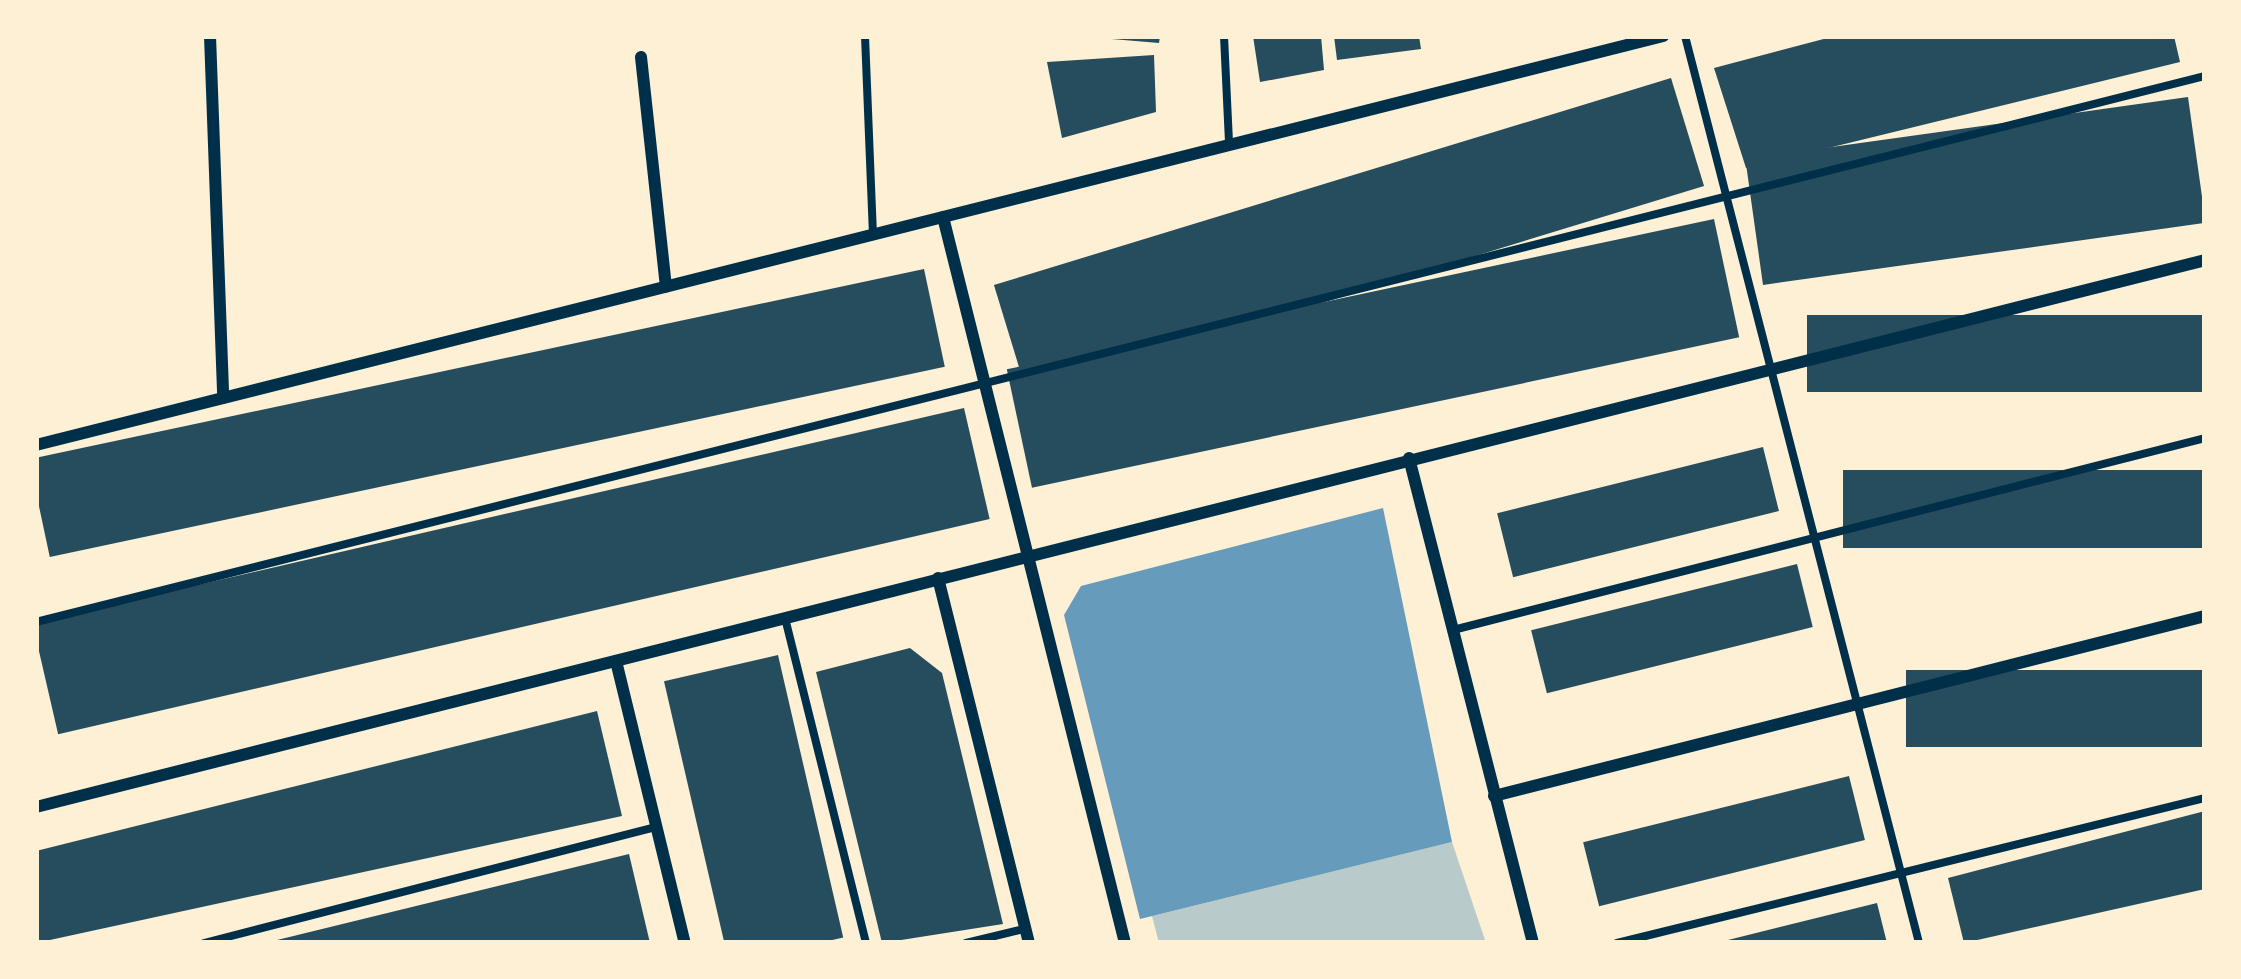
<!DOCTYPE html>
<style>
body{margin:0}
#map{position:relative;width:2241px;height:979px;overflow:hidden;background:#fdf0d5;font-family:Roboto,sans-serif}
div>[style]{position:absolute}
.green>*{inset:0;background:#b9caca}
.water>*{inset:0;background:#669bbc}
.building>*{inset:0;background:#264d5e;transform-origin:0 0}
.service>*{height:8px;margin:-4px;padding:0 4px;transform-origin:4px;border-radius:4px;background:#003049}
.minor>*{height:12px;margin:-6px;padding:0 6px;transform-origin:6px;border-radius:6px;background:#003049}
span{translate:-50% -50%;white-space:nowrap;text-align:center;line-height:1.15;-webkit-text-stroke:9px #fdf0d5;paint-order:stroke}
.frame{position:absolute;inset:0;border:39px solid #fdf0d5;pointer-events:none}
</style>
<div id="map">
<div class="green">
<i style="clip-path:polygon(1452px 842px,1486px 943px,1159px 943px,1152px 916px)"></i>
</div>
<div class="water">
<i style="clip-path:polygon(1383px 508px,1452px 842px,1140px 919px,1064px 615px,1081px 586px)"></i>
</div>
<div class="building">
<i style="clip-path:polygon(1076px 36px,1160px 36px,1159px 43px)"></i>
<i style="clip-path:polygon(1253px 36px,1321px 36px,1324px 70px,1260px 82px)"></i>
<i style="clip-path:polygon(1334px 36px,1419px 36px,1421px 49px,1337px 60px)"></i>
<i style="clip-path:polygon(1835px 36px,2174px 36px,2180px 62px,1746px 168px,1714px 68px)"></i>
<i style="clip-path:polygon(1154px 55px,1156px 112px,1062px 138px,1047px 62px)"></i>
<i style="left:1671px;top:78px;width:113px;height:708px;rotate:73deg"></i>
<i style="left:2188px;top:97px;width:127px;height:447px;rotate:82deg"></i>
<i style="left:1714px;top:219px;width:121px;height:723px;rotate:78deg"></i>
<i style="left:924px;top:269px;width:100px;height:915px;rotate:78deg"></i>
<i style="left:2205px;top:315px;width:77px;height:398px;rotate:90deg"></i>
<i style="left:964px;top:408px;width:114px;height:956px;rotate:77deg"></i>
<i style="left:1763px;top:447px;width:66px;height:274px;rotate:76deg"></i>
<i style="left:2205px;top:470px;width:78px;height:362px;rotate:90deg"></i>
<i style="left:1797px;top:564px;width:65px;height:274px;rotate:76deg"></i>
<i style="clip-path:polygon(910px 648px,942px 673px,1003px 924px,882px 943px,816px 672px)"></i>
<i style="left:778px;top:655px;width:290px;height:117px;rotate:77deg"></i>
<i style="left:2205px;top:670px;width:77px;height:299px;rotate:90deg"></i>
<i style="clip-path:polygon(597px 711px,622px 816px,36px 943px,36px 851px)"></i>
<i style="left:1849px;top:776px;width:66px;height:274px;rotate:76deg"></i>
<i style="clip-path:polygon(2205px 811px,2205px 889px,1964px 943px,1948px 878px)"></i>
<i style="clip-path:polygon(629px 854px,650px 943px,274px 943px,273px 941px)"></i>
<i style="clip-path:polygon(1877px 903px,1887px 943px,1725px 943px,1724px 941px)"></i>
</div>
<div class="service">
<i style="left:865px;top:36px;width:197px;rotate:87.7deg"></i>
<i style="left:1224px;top:36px;width:108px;rotate:87.3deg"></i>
<i style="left:1685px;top:36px;width:937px;rotate:75.53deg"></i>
<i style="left:785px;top:618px;width:335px;rotate:76deg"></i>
<i style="left:36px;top:622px;width:2237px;rotate:-14.13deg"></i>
<i style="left:1453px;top:630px;width:776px;rotate:-14.32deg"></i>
<i style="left:204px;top:943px;width:467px;rotate:-14.4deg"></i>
<i style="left:966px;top:943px;width:60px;rotate:-13.6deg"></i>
<i style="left:1617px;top:943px;width:606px;rotate:-13.85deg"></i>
</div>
<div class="minor">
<i style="left:210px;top:36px;width:362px;rotate:87.9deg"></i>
<i style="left:641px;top:57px;width:231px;rotate:83.8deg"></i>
<i style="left:943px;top:217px;width:748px;rotate:75.93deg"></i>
<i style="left:36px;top:445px;width:1678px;rotate:-14.11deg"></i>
<i style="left:1409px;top:458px;width:501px;rotate:75.66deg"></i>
<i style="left:938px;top:578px;width:376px;rotate:76deg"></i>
<i style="left:616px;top:661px;width:290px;rotate:76.3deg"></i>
<i style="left:1494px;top:796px;width:733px;rotate:-14.21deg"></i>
<i style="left:36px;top:807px;width:2237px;rotate:-14.15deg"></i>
</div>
<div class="frame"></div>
</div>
